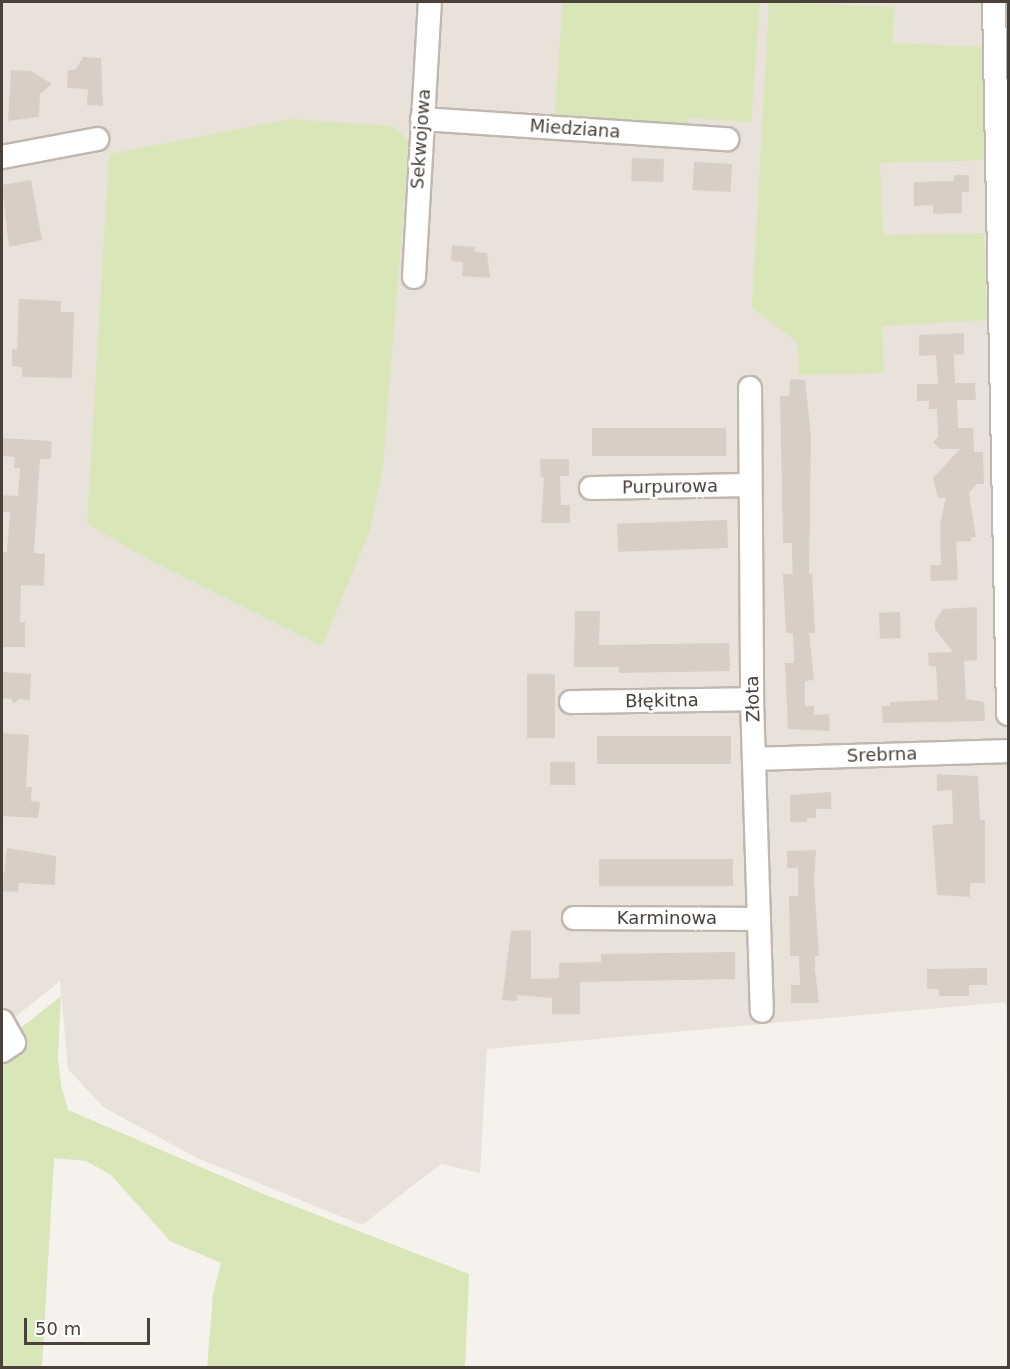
<!DOCTYPE html>
<meta charset="utf-8">
<style>
body{margin:0}
#map{position:relative;width:1010px;height:1369px;overflow:hidden;background:#f5f1ec;font-family:"DejaVu Sans",sans-serif}
div>[style]{position:absolute}
.residential>*{inset:0;background:#e9e2db}
.green>*{inset:0;background:#d9e6b8}
.building>*{inset:0;background:#d9cec5;transform-origin:0 0}
.roads{filter:drop-shadow(2px 0 #c0b7af) drop-shadow(-2px 0 #c0b7af) drop-shadow(0 2px #c0b7af) drop-shadow(0 -2px #c0b7af)}
.minor>*{height:22px;margin:-11px;padding:0 11px;transform-origin:11px;border-radius:11px;background:#fff}
span{translate:-50% -50%;white-space:nowrap;text-align:center;line-height:1.15;-webkit-text-stroke:5px #fff;paint-order:stroke}
.street-label{font-size:18px;color:#49413a}
.frame{position:absolute;inset:0;border:3px solid #49413a;pointer-events:none}
.scale{position:absolute;left:24px;top:1318px;width:126px;height:27px;box-sizing:border-box;border:3px solid #49413a;border-top:0;padding-left:8px;font-size:18px;line-height:21px;white-space:nowrap;color:#49413a;-webkit-text-stroke:4px #fff;paint-order:stroke}
</style>
<div id="map">
<div class="residential">
<i style="clip-path:polygon(2px 2px,1008px 2px,1008px 1216px,1006px 1002px,487px 1049px,480px 1173px,441px 1164px,362px 1225px,197px 1158px,103px 1107px,68px 1069px,60px 981px,2px 1028px)"></i>
</div>
<div class="green">
<i style="clip-path:polygon(563px 2px,760px 2px,751px 122px,688px 118px,684px 128px,554px 122px)"></i>
<i style="clip-path:polygon(769px 2px,894px 7px,893px 43px,985px 47px,989px 160px,880px 163px,883px 235px,984px 233px,987px 320px,882px 326px,884px 373px,799px 375px,797px 342px,752px 308px)"></i>
<i style="clip-path:polygon(1003px 12px,1008px 12px,1008px 201px)"></i>
<i style="clip-path:polygon(291px 119px,392px 126px,409px 141px,383px 466px,370px 530px,322px 646px,148px 559px,87px 524px,109px 154px)"></i>
<i style="clip-path:polygon(61px 996px,58px 1057px,61px 1085px,68px 1110px,261px 1193px,469px 1274px,465px 1367px,207px 1367px,213px 1294px,221px 1263px,170px 1241px,111px 1175px,86px 1161px,54px 1158px,42px 1367px,2px 1368px,2px 1058px,17px 1031px)"></i>
</div>
<div class="building">
<i style="clip-path:polygon(83px 57px,101px 58px,103px 106px,87px 105px,88px 89px,67px 88px,68px 70px,75px 70px)"></i>
<i style="clip-path:polygon(11px 70px,31px 71px,52px 84px,40px 94px,39px 117px,8px 121px)"></i>
<i style="left:632px;top:158px;width:32px;height:23px;rotate:2deg"></i>
<i style="left:694px;top:162px;width:38px;height:28px;rotate:3deg"></i>
<i style="clip-path:polygon(954px 175px,969px 175px,969px 192px,962px 192px,962px 213px,933px 214px,933px 205px,914px 206px,914px 182px,954px 181px)"></i>
<i style="clip-path:polygon(31px 180px,42px 240px,9px 247px,2px 185px)"></i>
<i style="clip-path:polygon(452px 245px,475px 247px,474px 252px,487px 253px,490px 278px,462px 276px,463px 262px,451px 261px)"></i>
<i style="clip-path:polygon(19px 299px,61px 301px,61px 312px,74px 312px,72px 378px,22px 377px,22px 367px,12px 366px,12px 349px,17px 349px)"></i>
<i style="clip-path:polygon(964px 333px,964px 354px,954px 355px,955px 383px,975px 383px,976px 400px,957px 400px,958px 428px,973px 428px,974px 452px,983px 452px,984px 484px,977px 484px,969px 493px,976px 537px,971px 537px,971px 541px,956px 542px,958px 580px,931px 581px,930px 565px,941px 565px,940px 524px,946px 498px,938px 498px,933px 478px,960px 449px,940px 449px,933px 442px,938px 437px,937px 409px,929px 409px,929px 401px,917px 401px,917px 384px,938px 384px,936px 355px,919px 356px,919px 335px)"></i>
<i style="clip-path:polygon(790px 379px,805px 380px,811px 437px,809px 574px,812px 574px,814px 613px,815px 633px,809px 633px,814px 680px,805px 681px,805px 706px,814px 706px,814px 715px,829px 714px,830px 731px,788px 729px,785px 663px,794px 663px,793px 633px,786px 633px,783px 574px,793px 574px,792px 559px,792px 543px,783px 543px,780px 396px,789px 396px)"></i>
<i style="left:726px;top:428px;width:28px;height:134px;rotate:90deg"></i>
<i style="clip-path:polygon(3px 438px,52px 441px,51px 459px,40px 459px,34px 553px,45px 554px,44px 586px,21px 585px,20px 622px,25px 622px,25px 647px,2px 647px,2px 552px,7px 552px,10px 512px,2px 512px,2px 495px,18px 496px,20px 468px,14px 468px,15px 457px,2px 456px)"></i>
<i style="clip-path:polygon(540px 459px,569px 459px,569px 476px,560px 476px,561px 505px,570px 505px,570px 523px,541px 523px,544px 477px,541px 477px)"></i>
<i style="left:727px;top:520px;width:28px;height:110px;rotate:88deg"></i>
<i style="clip-path:polygon(977px 607px,977px 660px,964px 661px,966px 699px,984px 702px,985px 721px,883px 723px,882px 706px,890px 706px,890px 702px,938px 700px,936px 666px,929px 666px,928px 653px,953px 652px,935px 629px,935px 621px,943px 609px)"></i>
<i style="clip-path:polygon(575px 611px,600px 611px,599px 645px,729px 643px,730px 671px,619px 673px,619px 667px,574px 667px)"></i>
<i style="left:900px;top:612px;width:26px;height:21px;rotate:88deg"></i>
<i style="clip-path:polygon(2px 672px,31px 674px,30px 700px,19px 699px,14px 704px,11px 699px,2px 698px)"></i>
<i style="left:527px;top:674px;width:28px;height:64px"></i>
<i style="clip-path:polygon(2px 733px,29px 735px,26px 787px,32px 787px,31px 801px,40px 802px,38px 818px,2px 816px)"></i>
<i style="left:731px;top:736px;width:28px;height:134px;rotate:90deg"></i>
<i style="left:550px;top:762px;width:25px;height:23px"></i>
<i style="clip-path:polygon(937px 774px,978px 776px,980px 820px,985px 820px,985px 883px,970px 883px,970px 897px,937px 895px,932px 825px,953px 824px,952px 790px,937px 791px)"></i>
<i style="clip-path:polygon(831px 792px,831px 809px,816px 809px,816px 818px,807px 818px,807px 822px,790px 822px,790px 795px)"></i>
<i style="clip-path:polygon(7px 848px,56px 856px,55px 885px,19px 883px,18px 892px,2px 891px)"></i>
<i style="clip-path:polygon(816px 850px,814px 881px,819px 956px,815px 956px,815px 970px,819px 1003px,791px 1003px,791px 985px,800px 985px,799px 956px,790px 956px,789px 896px,798px 896px,798px 868px,787px 868px,787px 851px)"></i>
<i style="left:733px;top:859px;width:27px;height:134px;rotate:90deg"></i>
<i style="clip-path:polygon(531px 930px,531px 979px,559px 978px,559px 963px,601px 962px,601px 954px,735px 952px,735px 979px,580px 982px,580px 1014px,552px 1014px,552px 998px,517px 995px,517px 1001px,502px 1000px,511px 931px)"></i>
<i style="clip-path:polygon(987px 968px,987px 985px,969px 985px,969px 996px,939px 996px,939px 989px,927px 989px,927px 969px)"></i>
</div>
<div class="roads">
<div class="minor">
<i style="left:994px;top:2px;width:712px;rotate:88.87deg"></i>
<i style="left:422px;top:119px;width:306px;rotate:3.8deg"></i>
<i style="left:2px;top:157px;width:97px;rotate:-10.7deg"></i>
<i style="left:414px;top:277px;width:275px;rotate:-86.7deg"></i>
<i style="left:750px;top:388px;width:311px;rotate:89.6deg"></i>
<i style="left:752px;top:699px;width:312px;rotate:88.2deg"></i>
<i style="left:591px;top:488px;width:159px;rotate:-1.1deg"></i>
<i style="left:571px;top:702px;width:181px;rotate:-0.9deg"></i>
<i style="left:755px;top:759px;width:253px;rotate:-1.8deg"></i>
<i style="left:574px;top:918px;width:185px;rotate:0.3deg"></i>
<i style="left:2px;top:1021px;width:25px;rotate:61deg"></i>
<i style="left:14px;top:1043px;width:14px;rotate:146deg"></i>
</div>
</div>
<div class="street-label">
<span style="left:575px;top:129px;rotate:4deg">Miedziana</span>
<span style="left:421px;top:139px;rotate:-86deg">Sekwojowa</span>
<span style="left:670px;top:487px;rotate:-1deg">Purpurowa</span>
<span style="left:753px;top:699px;rotate:-92deg">Złota</span>
<span style="left:662px;top:701px;rotate:-1deg">Błękitna</span>
<span style="left:882px;top:755px;rotate:-2deg">Srebrna</span>
<span style="left:667px;top:918px">Karminowa</span>
</div>
<div class="frame"></div>
<div class="scale">50 m</div>
</div>
